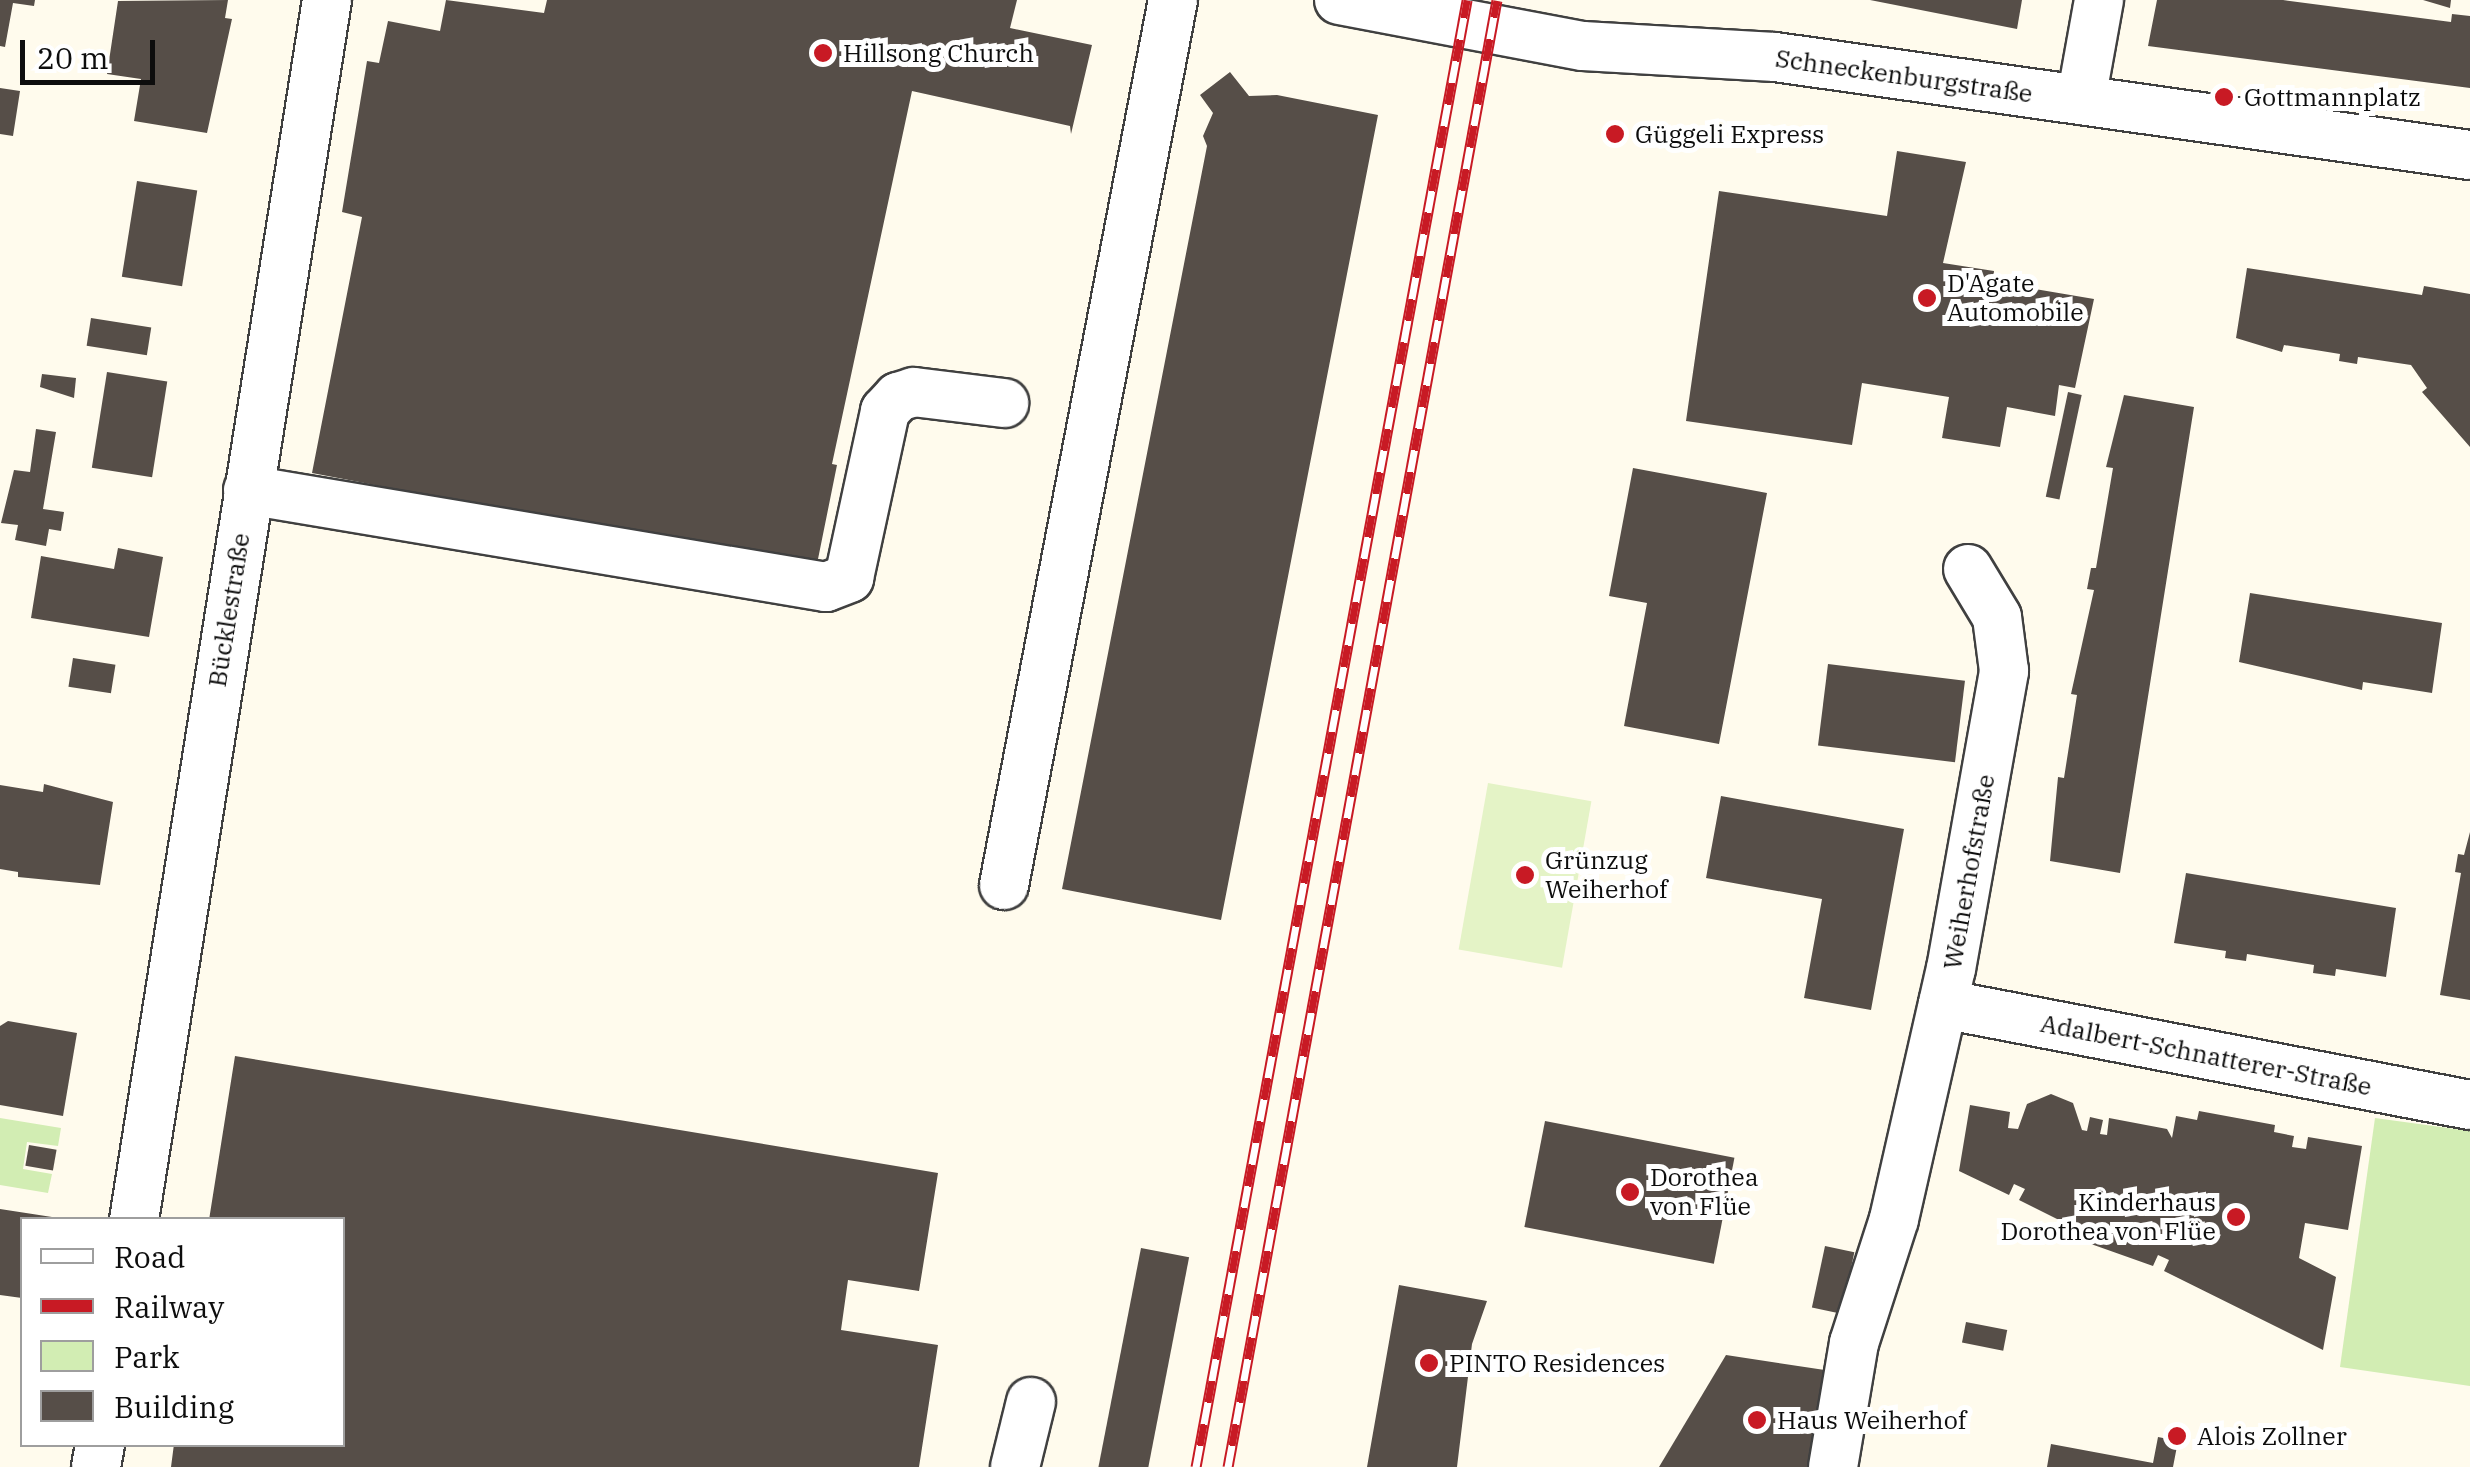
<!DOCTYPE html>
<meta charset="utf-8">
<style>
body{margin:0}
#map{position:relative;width:2470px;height:1467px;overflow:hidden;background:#fffbed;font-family:"IBM Plex Serif",serif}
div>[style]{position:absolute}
.green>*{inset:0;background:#d2edb3}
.pitch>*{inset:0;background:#e4f3c6;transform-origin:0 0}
.building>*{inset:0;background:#564e48;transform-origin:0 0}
.roads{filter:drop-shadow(2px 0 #404040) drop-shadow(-2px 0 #404040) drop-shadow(0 2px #404040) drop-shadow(0 -2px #404040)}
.minor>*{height:48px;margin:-24px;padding:0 24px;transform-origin:24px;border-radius:24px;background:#fff}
.rail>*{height:11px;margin-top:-5.5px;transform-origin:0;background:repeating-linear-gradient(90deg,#fff 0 22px,#c81a24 0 44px);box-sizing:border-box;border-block:2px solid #c81a24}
.dots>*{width:28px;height:28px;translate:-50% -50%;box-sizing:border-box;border:5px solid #fff;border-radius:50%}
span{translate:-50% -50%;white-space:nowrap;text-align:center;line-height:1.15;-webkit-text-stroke:10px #fff;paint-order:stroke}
.poi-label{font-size:25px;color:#0d0d0d}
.left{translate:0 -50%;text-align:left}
.right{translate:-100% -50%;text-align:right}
.street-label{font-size:25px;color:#0d0d0d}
.legend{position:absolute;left:20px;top:1217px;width:325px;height:230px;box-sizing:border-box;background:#fff;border:2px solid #9e9e9e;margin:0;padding:12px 18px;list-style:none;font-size:30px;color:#0d0d0d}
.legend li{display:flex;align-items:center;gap:20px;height:50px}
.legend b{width:50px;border:2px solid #9e9e9e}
.scale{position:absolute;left:20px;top:40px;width:135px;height:45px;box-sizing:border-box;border:5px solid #0d0d0d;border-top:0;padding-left:12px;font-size:30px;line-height:35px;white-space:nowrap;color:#0d0d0d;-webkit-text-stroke:8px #fff;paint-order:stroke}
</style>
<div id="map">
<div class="green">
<i style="clip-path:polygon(0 1118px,61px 1128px,58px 1146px,27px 1142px,23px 1169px,52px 1174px,48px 1193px,0 1185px)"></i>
<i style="clip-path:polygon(2375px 1118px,2470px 1131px,2470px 1386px,2340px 1367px)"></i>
</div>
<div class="pitch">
<i style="left:1488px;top:783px;width:105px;height:169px;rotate:10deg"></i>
</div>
<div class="building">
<i style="clip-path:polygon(0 0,35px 0,34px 6px,13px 3px,5px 47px,0 46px)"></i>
<i style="clip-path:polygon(228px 0,225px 18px,232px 19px,207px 133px,134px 121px,141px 79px,107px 74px,118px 1px)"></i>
<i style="clip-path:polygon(446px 0,544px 13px,547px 0,1017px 0,1010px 28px,1092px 45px,1071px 134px,1070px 126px,912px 91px,832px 464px,837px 465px,816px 569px,312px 473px,362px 217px,342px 212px,367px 61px,379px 63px,388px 21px,440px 31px)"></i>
<i style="clip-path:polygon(1870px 0,2022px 0,2017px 29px)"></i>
<i style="clip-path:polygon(2157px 0,2283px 0,2451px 22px,2452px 14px,2470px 16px,2470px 88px,2148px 46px)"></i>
<i style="clip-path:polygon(2423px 0,2451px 0,2450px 8px)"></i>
<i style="clip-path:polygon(1230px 72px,1249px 96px,1277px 95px,1378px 115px,1221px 920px,1062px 889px,1207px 146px,1203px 136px,1213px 113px,1200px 95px)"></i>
<i style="clip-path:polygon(0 88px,20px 91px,13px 136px,0 134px)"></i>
<i style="clip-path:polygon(1897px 151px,1966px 162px,1943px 263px,1994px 271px,1993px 282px,2094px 299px,2075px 388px,2059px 385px,2055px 416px,2007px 407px,2000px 447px,1942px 438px,1949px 397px,1862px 383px,1852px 445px,1686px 421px,1719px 191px,1887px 216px)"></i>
<i style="left:137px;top:181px;width:61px;height:97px;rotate:9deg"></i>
<i style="clip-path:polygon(2247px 268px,2422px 295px,2424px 286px,2470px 294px,2470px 447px,2422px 392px,2427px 388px,2411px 365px,2358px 357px,2357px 364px,2339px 361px,2340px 354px,2284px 345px,2282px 352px,2236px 338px)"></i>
<i style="left:91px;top:318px;width:61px;height:28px;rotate:9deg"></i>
<i style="left:107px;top:372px;width:61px;height:97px;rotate:9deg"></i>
<i style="clip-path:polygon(42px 374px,76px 378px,74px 398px,40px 387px)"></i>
<i style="left:2068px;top:392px;width:14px;height:107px;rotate:12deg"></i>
<i style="clip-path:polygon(2124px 395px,2194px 407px,2120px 873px,2050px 861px,2058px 777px,2064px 778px,2077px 695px,2071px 694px,2094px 590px,2087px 589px,2091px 568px,2096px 568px,2113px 468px,2106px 467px)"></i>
<i style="clip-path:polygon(36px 429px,56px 432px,43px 509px,64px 512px,61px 531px,49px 529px,46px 546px,15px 540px,18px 525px,1px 523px,14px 470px,30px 472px)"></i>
<i style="clip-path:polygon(1633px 468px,1767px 493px,1719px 744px,1624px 726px,1647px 603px,1609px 596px)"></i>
<i style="clip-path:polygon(118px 548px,163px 557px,149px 637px,31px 618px,41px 556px,114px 569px)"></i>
<i style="clip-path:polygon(2250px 593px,2442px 623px,2432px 693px,2363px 682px,2362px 690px,2239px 662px)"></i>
<i style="left:73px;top:658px;width:43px;height:29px;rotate:9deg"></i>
<i style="left:1828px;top:664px;width:138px;height:82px;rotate:7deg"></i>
<i style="clip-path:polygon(44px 784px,113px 802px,100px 885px,18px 877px,18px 872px,0 869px,0 785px,43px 792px)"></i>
<i style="clip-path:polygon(1721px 796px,1904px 829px,1871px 1010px,1804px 998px,1822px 899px,1706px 878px)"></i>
<i style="clip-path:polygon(2470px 832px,2470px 1000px,2440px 995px,2461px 873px,2455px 872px,2458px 854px,2464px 855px)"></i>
<i style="clip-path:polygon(2186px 873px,2396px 908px,2386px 977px,2336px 969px,2335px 976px,2313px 973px,2314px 965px,2247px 954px,2246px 961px,2225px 958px,2226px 951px,2174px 943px)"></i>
<i style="clip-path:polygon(8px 1021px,77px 1033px,63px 1116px,0 1105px,0 1026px)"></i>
<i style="clip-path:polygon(235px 1056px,938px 1173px,919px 1291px,848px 1280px,841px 1330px,938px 1345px,919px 1467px,171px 1467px,174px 1444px,342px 1444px,342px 1220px,209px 1220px)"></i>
<i style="clip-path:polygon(2051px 1094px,2073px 1103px,2082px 1130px,2087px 1131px,2090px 1117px,2103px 1120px,2100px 1134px,2107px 1135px,2109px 1118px,2167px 1129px,2172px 1138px,2176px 1116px,2197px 1120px,2199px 1111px,2275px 1125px,2274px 1132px,2294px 1136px,2292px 1147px,2306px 1149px,2308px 1137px,2362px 1146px,2348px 1230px,2305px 1223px,2299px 1258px,2336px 1277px,2323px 1350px,2164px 1271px,2169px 1260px,2158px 1255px,2153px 1266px,2091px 1244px,2095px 1238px,2019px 1200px,2025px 1189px,2014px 1184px,2009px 1195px,1959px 1171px,1970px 1105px,2010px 1112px,2008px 1128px,2018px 1129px,2027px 1104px)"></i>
<i style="left:1545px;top:1121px;width:193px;height:108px;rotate:11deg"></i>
<i style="left:29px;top:1145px;width:28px;height:21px;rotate:10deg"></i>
<i style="clip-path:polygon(0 1209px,52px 1217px,22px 1220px,22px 1298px,0 1295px)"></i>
<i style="left:1825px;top:1246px;width:30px;height:63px;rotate:12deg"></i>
<i style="left:1141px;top:1248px;width:49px;height:223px;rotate:11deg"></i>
<i style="clip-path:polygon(1399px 1285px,1487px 1301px,1472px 1344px,1457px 1467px,1367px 1467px)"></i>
<i style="left:1966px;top:1322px;width:42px;height:21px;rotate:11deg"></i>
<i style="clip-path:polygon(1726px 1355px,1838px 1372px,1815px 1467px,1659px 1467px)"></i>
<i style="clip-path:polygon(2158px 1437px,2178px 1441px,2173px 1467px,2047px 1467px,2051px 1444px,2153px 1463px)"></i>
</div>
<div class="roads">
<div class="minor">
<i style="left:1339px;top:0;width:248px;rotate:10.7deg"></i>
<i style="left:1583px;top:46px;width:192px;rotate:3.3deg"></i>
<i style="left:1775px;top:57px;width:702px;rotate:8.03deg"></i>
<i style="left:2081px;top:100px;width:102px;rotate:-79.8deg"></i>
<i style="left:248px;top:490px;width:586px;rotate:9.53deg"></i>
<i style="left:826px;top:587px;width:25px;rotate:-21deg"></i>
<i style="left:849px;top:578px;width:171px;rotate:-77.8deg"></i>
<i style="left:885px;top:411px;width:19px;rotate:-47deg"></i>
<i style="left:898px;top:397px;width:17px;rotate:-17deg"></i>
<i style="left:914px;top:392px;width:91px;rotate:7deg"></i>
<i style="left:1004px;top:885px;width:901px;rotate:-79.19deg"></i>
<i style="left:1943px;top:1004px;width:537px;rotate:10.85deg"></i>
<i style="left:134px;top:1220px;width:1235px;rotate:-81.01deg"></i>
<i style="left:96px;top:1467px;width:23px;rotate:-80deg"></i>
<i style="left:1015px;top:1467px;width:67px;rotate:-76.2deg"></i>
<i style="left:1833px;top:1467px;width:126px;rotate:-80.4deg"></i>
<i style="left:1854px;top:1343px;width:130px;rotate:-72.1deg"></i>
<i style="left:1894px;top:1219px;width:256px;rotate:-77.2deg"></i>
<i style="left:1951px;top:969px;width:303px;rotate:-79.9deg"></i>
<i style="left:2004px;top:671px;width:54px;rotate:-97.4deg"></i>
<i style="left:1997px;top:617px;width:56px;rotate:-121.1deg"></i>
</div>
</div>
<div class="rail">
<i style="left:1196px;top:1467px;width:1492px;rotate:-79.53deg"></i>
<i style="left:1228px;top:1467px;width:1491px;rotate:-79.61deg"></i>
</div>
<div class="dots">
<i style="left:823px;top:53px;background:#c81a24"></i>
<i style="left:2224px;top:97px;background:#c81a24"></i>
<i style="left:1615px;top:134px;background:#c81a24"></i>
<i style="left:1927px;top:298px;background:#c81a24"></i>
<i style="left:1525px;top:875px;background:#c81a24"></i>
<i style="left:1630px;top:1192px;background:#c81a24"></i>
<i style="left:2236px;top:1217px;background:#c81a24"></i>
<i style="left:1429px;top:1363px;background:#c81a24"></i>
<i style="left:1757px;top:1420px;background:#c81a24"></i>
<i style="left:2177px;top:1436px;background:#c81a24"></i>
</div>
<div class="poi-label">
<span class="left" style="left:843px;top:53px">Hillsong Church</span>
<span class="left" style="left:2244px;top:97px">Gottmannplatz</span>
<span class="left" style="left:1635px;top:134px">Güggeli Express</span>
<span class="left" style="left:1947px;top:298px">D'Agate<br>Automobile</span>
<span class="left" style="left:1545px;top:875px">Grünzug<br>Weiherhof</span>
<span class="left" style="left:1650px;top:1192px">Dorothea<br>von Flüe</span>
<span class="right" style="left:2216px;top:1217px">Kinderhaus<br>Dorothea von Flüe</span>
<span class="left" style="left:1449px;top:1363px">PINTO Residences</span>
<span class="left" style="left:1777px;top:1420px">Haus Weiherhof</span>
<span class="left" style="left:2197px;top:1436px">Alois Zollner</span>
</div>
<div class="street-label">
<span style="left:1904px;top:76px;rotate:8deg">Schneckenburgstraße</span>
<span style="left:229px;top:610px;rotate:-81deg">Bücklestraße</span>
<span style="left:1969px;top:872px;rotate:-80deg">Weiherhofstraße</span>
<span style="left:2206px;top:1055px;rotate:11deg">Adalbert-Schnatterer-Straße</span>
</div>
<ul class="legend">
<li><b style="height:12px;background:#fff"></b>Road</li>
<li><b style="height:12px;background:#c81a24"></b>Railway</li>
<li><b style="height:28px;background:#d2edb3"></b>Park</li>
<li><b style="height:28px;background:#564e48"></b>Building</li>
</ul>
<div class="scale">20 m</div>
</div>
